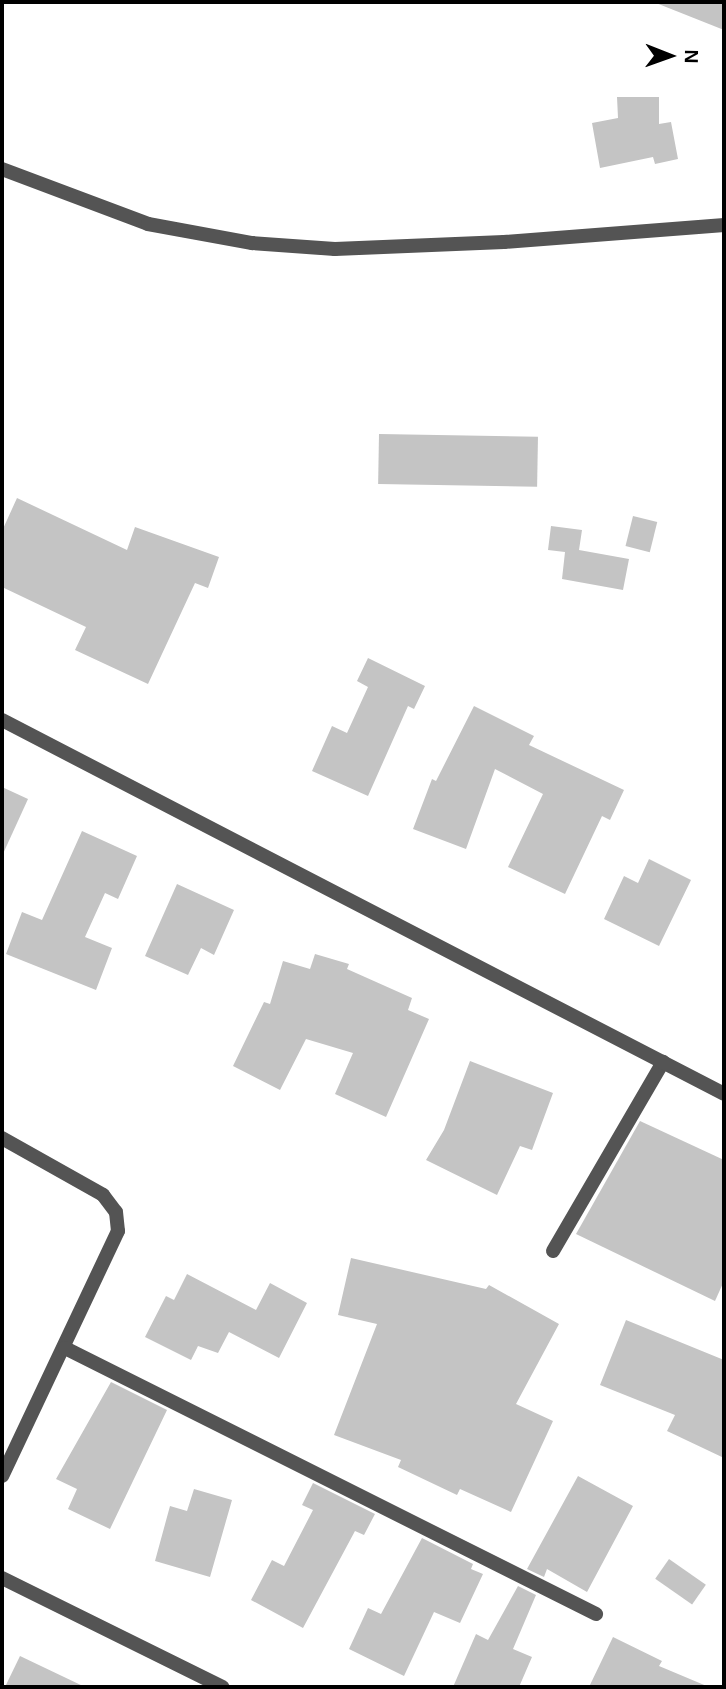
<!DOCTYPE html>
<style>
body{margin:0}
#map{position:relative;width:726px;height:1689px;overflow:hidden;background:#fff;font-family:Arial,sans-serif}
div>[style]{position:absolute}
.building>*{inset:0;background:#c4c4c4;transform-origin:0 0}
.service>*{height:14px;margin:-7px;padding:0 7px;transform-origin:7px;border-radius:7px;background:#545454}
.minor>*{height:14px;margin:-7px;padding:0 7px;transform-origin:7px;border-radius:7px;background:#545454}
span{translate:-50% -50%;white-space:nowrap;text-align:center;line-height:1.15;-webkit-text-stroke:5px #fff;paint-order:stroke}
.frame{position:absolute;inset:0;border:4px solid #000;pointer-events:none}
.north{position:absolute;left:635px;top:21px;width:70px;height:70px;-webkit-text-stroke:5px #fff;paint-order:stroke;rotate:91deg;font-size:19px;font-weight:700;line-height:28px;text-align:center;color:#000}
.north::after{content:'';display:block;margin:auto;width:24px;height:32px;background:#000;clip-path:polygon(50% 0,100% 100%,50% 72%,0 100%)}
</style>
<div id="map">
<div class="building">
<i style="clip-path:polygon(724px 2px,724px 30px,656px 3px,657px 2px)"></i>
<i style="clip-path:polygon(617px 97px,659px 97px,659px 124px,671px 122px,678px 159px,655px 164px,653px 157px,600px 168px,592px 123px,618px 118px)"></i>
<i style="left:379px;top:434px;width:159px;height:50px;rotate:1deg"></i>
<i style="clip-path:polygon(17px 498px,127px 550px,135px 527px,219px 557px,208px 588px,195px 583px,148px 684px,75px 650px,86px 627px,2px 587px,2px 531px)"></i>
<i style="left:633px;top:516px;width:25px;height:31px;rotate:14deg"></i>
<i style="clip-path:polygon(551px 526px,582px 530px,579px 550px,629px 559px,623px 590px,562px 579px,565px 552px,548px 550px)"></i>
<i style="clip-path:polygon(368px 658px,425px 686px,414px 709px,408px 706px,368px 796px,312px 771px,332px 726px,347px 733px,368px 687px,357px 681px)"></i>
<i style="clip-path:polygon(474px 706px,534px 736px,529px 745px,624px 790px,610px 820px,602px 816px,565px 894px,508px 867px,543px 794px,495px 769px,466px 849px,413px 829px,432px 779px,436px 781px)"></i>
<i style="clip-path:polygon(2px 787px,28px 799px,2px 856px)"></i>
<i style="clip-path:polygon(82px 831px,137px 856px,118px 899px,105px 893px,85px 937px,112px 948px,96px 990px,6px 954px,22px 912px,42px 920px)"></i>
<i style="clip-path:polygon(649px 859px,691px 880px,659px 946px,604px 919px,624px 876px,638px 883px)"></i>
<i style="clip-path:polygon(177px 884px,234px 910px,214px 955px,201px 948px,188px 975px,145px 956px)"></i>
<i style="clip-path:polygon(315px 954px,349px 964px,347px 969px,412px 998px,408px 1010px,429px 1019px,386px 1117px,335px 1094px,353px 1053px,306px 1039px,280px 1090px,233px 1066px,264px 1002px,270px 1004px,283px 961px,310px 969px)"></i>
<i style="clip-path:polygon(470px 1061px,553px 1093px,532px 1150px,520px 1146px,497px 1195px,426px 1160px,444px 1130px)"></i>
<i style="clip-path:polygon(640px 1121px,724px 1160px,724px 1281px,715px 1301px,576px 1234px)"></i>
<i style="clip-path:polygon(351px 1258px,486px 1289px,489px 1285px,559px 1324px,516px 1404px,553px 1421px,511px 1512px,460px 1489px,457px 1495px,398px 1467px,401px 1460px,334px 1435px,377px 1324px,338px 1315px)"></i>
<i style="clip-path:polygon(187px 1274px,256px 1310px,270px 1283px,307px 1303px,279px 1358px,229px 1332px,218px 1353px,198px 1346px,191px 1360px,145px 1337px,166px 1296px,174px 1300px)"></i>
<i style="clip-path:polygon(626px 1320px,724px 1360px,724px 1458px,667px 1431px,675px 1415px,600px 1385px)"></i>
<i style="clip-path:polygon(111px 1382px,167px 1410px,110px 1529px,68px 1509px,77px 1489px,56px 1479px)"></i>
<i style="clip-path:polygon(578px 1476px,633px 1506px,587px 1592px,547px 1569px,544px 1577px,527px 1569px)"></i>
<i style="clip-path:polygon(313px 1483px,375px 1514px,364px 1535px,355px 1531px,303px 1628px,251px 1600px,272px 1560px,284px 1566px,313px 1510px,302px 1505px)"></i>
<i style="clip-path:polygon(194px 1489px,232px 1500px,210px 1577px,155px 1561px,170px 1506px,187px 1511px)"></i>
<i style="clip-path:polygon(422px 1538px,473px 1564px,471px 1569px,483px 1574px,460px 1623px,434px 1612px,404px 1676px,349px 1649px,368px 1608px,381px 1614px)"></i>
<i style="left:669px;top:1559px;width:45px;height:24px;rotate:35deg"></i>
<i style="clip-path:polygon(518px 1586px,536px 1595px,513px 1649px,532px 1657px,519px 1687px,453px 1687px,476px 1634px,488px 1640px)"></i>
<i style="clip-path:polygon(613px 1637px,662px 1661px,659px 1666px,709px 1687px,589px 1687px)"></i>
<i style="clip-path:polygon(20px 1656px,85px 1687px,5px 1687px)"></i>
</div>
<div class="service">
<i style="left:553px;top:1251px;width:219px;rotate:-59.8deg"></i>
</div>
<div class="minor">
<i style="left:2px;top:169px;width:156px;rotate:20.6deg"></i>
<i style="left:148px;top:224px;width:106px;rotate:10.4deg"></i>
<i style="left:252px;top:243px;width:83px;rotate:4.1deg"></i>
<i style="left:335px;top:249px;width:169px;rotate:-2.4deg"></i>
<i style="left:504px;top:242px;width:221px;rotate:-4.4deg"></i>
<i style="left:2px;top:720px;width:813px;rotate:27.38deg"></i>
<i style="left:2px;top:1138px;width:116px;rotate:29.4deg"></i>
<i style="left:103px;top:1195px;width:21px;rotate:53deg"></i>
<i style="left:116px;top:1212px;width:19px;rotate:84deg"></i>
<i style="left:118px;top:1231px;width:271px;rotate:115.3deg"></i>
<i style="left:65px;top:1348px;width:594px;rotate:26.61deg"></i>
<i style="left:2px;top:1578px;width:246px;rotate:26.3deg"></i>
</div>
<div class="frame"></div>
<div class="north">N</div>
</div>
